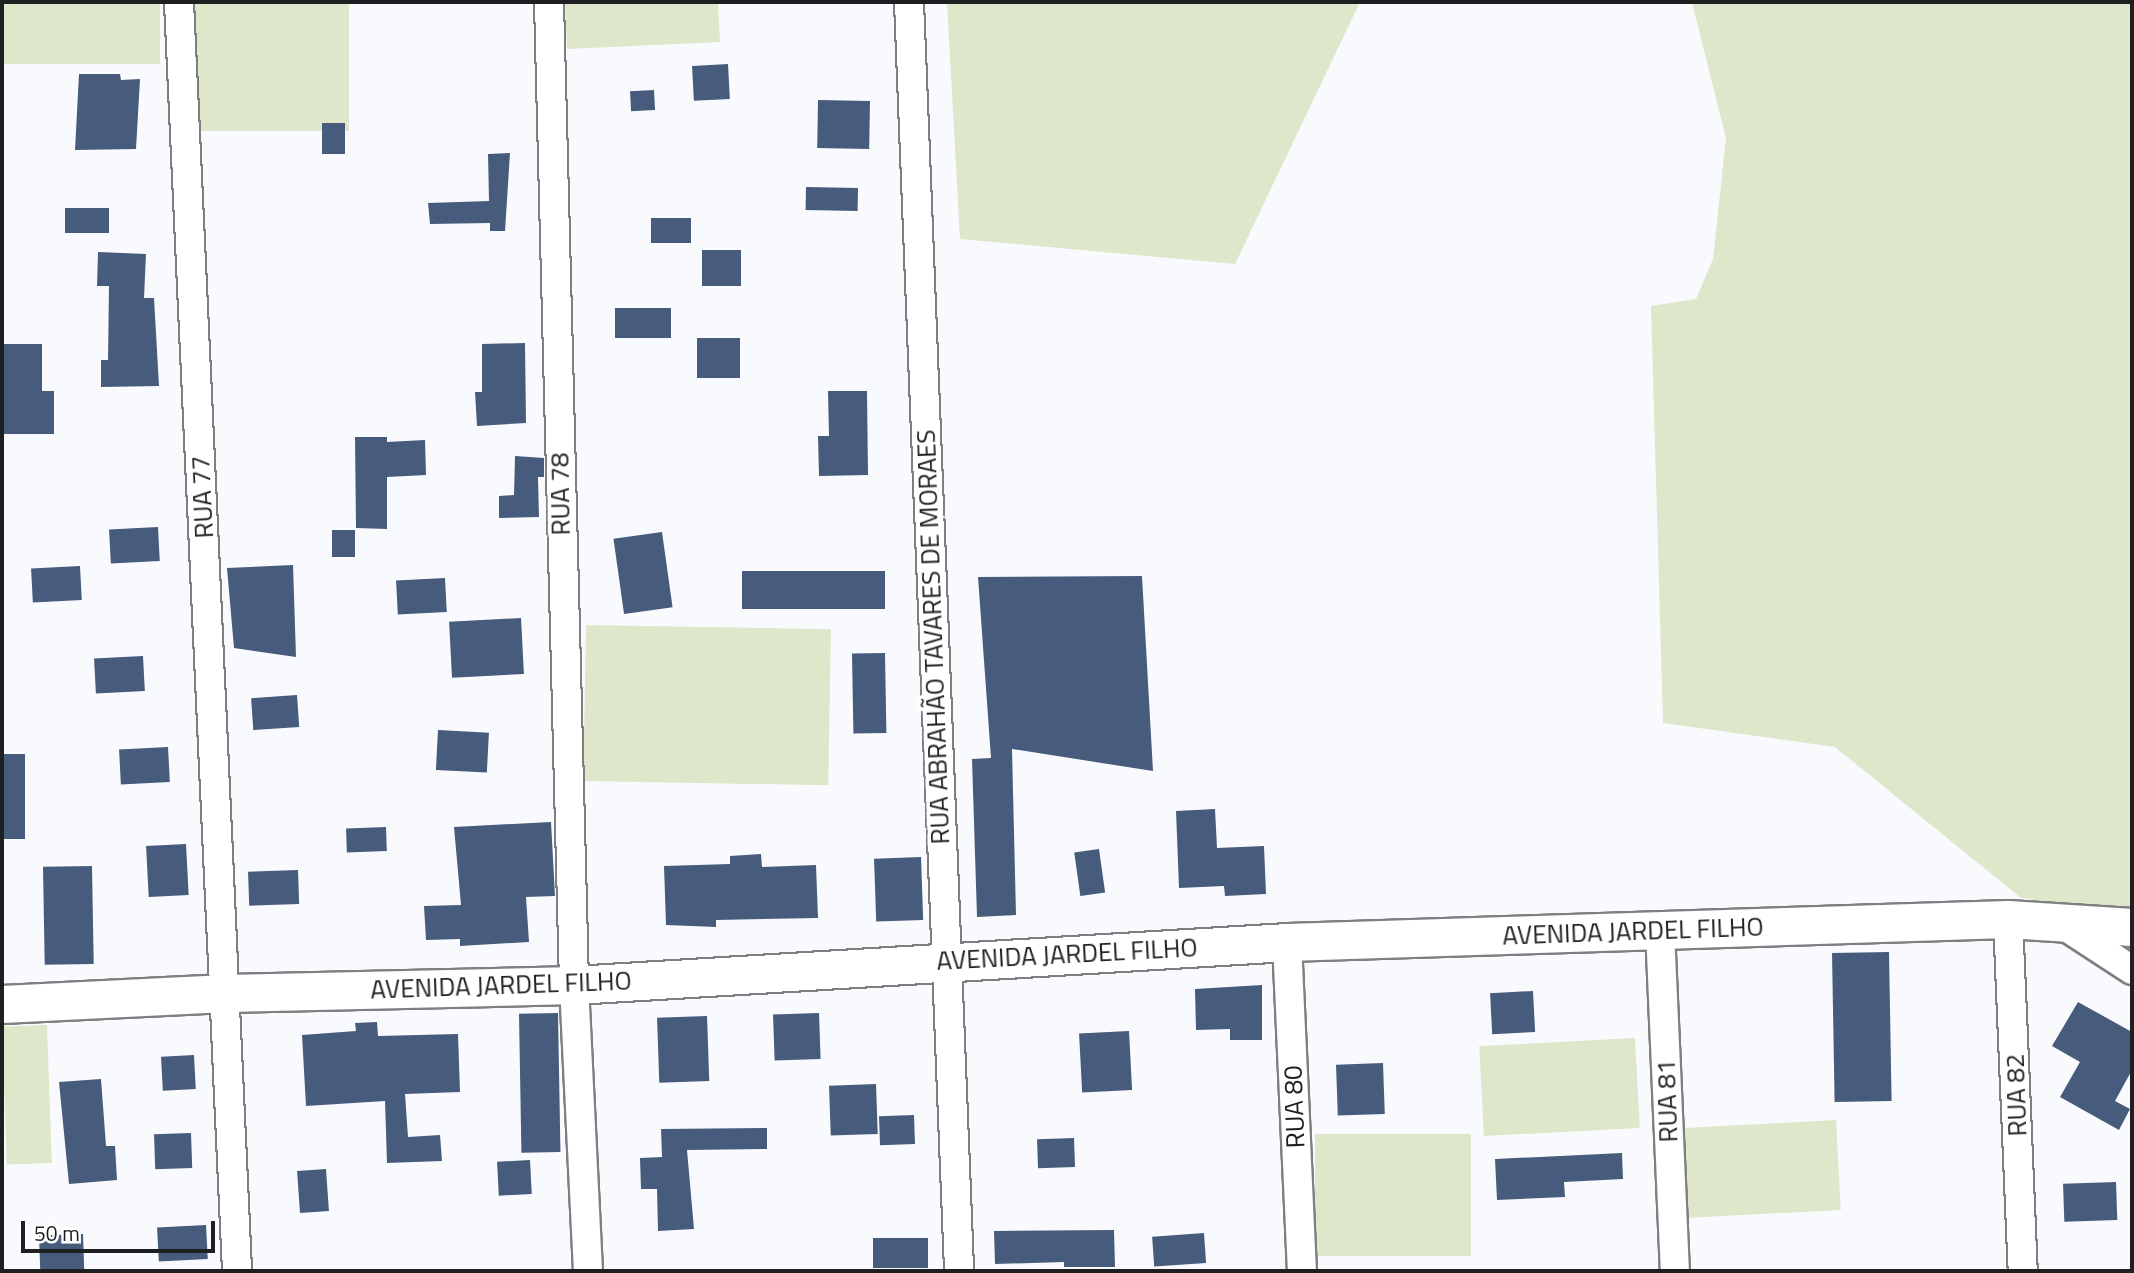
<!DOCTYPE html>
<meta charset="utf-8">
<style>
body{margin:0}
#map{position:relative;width:2134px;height:1273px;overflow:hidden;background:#f9fafd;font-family:"Titillium Web",sans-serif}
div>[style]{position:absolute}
.green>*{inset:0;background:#dee7ca;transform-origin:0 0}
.building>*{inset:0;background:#475b7c;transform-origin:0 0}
.roads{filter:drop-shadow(2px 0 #7d7f81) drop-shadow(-2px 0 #7d7f81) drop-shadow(0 2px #7d7f81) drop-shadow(0 -2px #7d7f81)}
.minor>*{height:28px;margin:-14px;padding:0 14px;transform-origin:14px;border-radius:14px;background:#fff}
.major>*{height:37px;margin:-18.5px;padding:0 18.5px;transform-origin:18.5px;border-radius:18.5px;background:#fff}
span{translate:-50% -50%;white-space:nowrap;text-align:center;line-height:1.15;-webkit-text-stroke:7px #fff;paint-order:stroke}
.street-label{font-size:26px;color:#1e1f20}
.frame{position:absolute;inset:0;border:4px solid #1e1f20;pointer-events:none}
.scale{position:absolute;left:21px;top:1221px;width:194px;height:32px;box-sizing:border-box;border:4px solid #1e1f20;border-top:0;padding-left:9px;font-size:21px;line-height:24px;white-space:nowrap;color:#1e1f20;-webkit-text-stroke:5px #fff;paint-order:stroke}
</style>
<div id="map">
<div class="green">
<i style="left:2px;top:2px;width:158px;height:62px"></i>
<i style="left:195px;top:2px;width:154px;height:129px"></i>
<i style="clip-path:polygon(565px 2px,718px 2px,720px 42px,567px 49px)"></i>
<i style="clip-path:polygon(947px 2px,1360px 2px,1235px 264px,960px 239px)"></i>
<i style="clip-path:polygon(1692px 2px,2132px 2px,2132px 912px,2021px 898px,1835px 747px,1663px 723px,1651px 306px,1696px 299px,1713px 259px,1726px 138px)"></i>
<i style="left:586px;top:625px;width:245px;height:156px;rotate:1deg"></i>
<i style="left:47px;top:1025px;width:138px;height:45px;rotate:88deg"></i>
<i style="left:1635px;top:1038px;width:90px;height:156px;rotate:87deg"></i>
<i style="left:1836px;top:1120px;width:90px;height:156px;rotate:87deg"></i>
<i style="left:1471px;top:1134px;width:122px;height:156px;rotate:90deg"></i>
</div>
<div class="building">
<i style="left:728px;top:64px;width:35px;height:36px;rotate:87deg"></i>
<i style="clip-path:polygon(79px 74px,120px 74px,121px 80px,140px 79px,136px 149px,75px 150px)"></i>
<i style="left:654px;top:90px;width:20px;height:24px;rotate:87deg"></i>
<i style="left:870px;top:101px;width:48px;height:52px;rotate:91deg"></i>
<i style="left:322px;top:123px;width:23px;height:31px"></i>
<i style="clip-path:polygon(510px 153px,505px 231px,490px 231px,490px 223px,430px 224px,428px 203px,489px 201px,488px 154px)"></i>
<i style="left:806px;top:187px;width:52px;height:23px;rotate:1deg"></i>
<i style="left:65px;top:208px;width:44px;height:25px"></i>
<i style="left:691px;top:218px;width:25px;height:40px;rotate:90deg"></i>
<i style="left:702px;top:250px;width:39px;height:36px"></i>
<i style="clip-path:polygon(98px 252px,146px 254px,144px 298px,154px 298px,159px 386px,101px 387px,101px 360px,108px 360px,109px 286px,97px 286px)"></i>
<i style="left:615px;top:308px;width:56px;height:30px"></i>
<i style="left:740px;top:338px;width:40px;height:43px;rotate:90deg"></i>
<i style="clip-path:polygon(525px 343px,526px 423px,477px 426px,475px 392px,482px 392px,482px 344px)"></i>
<i style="clip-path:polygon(2px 344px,42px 344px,42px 391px,54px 391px,54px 434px,2px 434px)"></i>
<i style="clip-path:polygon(828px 391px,867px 391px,868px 475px,819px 476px,818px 436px,829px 436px)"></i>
<i style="clip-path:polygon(355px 437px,387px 437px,387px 442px,425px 440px,426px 475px,387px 477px,387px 529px,356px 528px)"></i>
<i style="clip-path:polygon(515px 456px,544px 458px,544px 477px,538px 477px,539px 517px,499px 518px,499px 496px,514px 495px)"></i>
<i style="left:158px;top:527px;width:34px;height:49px;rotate:87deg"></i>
<i style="left:332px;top:530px;width:23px;height:27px"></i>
<i style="left:662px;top:532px;width:76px;height:49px;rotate:82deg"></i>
<i style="clip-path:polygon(293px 565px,296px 657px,234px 648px,227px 568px)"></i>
<i style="left:80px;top:566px;width:34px;height:49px;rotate:87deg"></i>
<i style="left:742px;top:571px;width:143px;height:38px"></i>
<i style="clip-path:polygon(1142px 576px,1153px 771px,1012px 749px,1016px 915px,977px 917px,972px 759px,991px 758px,978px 577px)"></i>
<i style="left:445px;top:578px;width:34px;height:49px;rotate:87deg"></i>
<i style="left:521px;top:618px;width:56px;height:72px;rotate:87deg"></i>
<i style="left:885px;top:653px;width:80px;height:33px;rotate:89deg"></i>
<i style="left:143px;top:656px;width:35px;height:49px;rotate:87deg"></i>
<i style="left:297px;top:695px;width:32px;height:46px;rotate:86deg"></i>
<i style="left:438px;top:730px;width:51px;height:40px;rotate:3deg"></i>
<i style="left:168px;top:747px;width:35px;height:49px;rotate:87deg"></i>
<i style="left:2px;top:754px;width:23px;height:85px"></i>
<i style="clip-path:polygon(1215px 809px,1217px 848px,1264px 846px,1266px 894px,1225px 896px,1224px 886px,1179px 888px,1176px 811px)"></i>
<i style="clip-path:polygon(551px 822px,555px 896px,526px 897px,529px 942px,460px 946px,460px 939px,426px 940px,424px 906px,461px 905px,454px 827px)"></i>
<i style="left:386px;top:827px;width:24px;height:40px;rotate:88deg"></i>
<i style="left:186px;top:844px;width:51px;height:40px;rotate:87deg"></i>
<i style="left:1099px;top:849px;width:44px;height:25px;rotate:82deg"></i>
<i style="clip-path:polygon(761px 854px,762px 867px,816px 865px,818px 918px,716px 920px,716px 927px,666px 925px,664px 866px,730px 864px,730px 856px)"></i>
<i style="left:921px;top:857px;width:63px;height:47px;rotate:88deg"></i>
<i style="left:92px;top:866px;width:98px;height:49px;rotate:89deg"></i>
<i style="left:298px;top:870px;width:34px;height:50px;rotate:88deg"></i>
<i style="left:1889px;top:952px;width:149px;height:57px;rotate:89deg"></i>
<i style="clip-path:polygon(1262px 985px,1262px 1040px,1230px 1040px,1230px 1029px,1196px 1030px,1195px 989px)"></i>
<i style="left:1533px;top:991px;width:41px;height:43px;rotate:87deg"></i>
<i style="clip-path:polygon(2078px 1002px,2132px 1032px,2132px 1070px,2115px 1101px,2130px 1109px,2119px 1130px,2060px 1097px,2080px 1062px,2052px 1046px)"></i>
<i style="left:558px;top:1013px;width:139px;height:39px;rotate:89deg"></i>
<i style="left:819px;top:1013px;width:46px;height:46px;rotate:88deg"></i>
<i style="left:707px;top:1016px;width:65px;height:50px;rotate:88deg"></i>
<i style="clip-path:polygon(377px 1022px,378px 1036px,458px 1034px,460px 1092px,405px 1094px,408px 1137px,440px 1135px,442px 1161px,387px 1163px,385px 1101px,306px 1106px,302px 1035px,356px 1031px,355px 1023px)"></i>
<i style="left:1129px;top:1031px;width:59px;height:50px;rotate:87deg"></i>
<i style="left:194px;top:1055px;width:34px;height:33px;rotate:87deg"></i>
<i style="left:1383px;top:1063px;width:51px;height:47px;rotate:88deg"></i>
<i style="clip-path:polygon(101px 1079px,106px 1146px,115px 1146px,117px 1180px,69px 1184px,59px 1082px)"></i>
<i style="left:876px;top:1084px;width:50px;height:47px;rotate:88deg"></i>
<i style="left:914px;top:1115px;width:29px;height:35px;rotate:88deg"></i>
<i style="clip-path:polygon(767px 1128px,767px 1149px,687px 1150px,694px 1229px,658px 1231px,657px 1189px,641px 1189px,640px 1158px,662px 1157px,661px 1129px)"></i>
<i style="left:191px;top:1133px;width:35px;height:37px;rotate:88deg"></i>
<i style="left:1074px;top:1138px;width:29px;height:37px;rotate:88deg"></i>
<i style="clip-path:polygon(1622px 1153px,1623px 1179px,1564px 1182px,1565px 1197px,1497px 1200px,1495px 1159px)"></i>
<i style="left:530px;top:1160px;width:34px;height:33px;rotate:87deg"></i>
<i style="left:326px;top:1169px;width:42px;height:29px;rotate:86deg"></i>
<i style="left:2116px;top:1182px;width:38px;height:53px;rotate:88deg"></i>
<i style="left:206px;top:1225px;width:34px;height:49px;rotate:87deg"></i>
<i style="clip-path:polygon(1114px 1230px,1115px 1267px,1064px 1267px,1064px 1262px,995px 1264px,994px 1231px)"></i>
<i style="left:1204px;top:1233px;width:30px;height:52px;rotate:86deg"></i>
<i style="left:83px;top:1234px;width:35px;height:44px;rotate:88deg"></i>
<i style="left:928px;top:1238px;width:30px;height:55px;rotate:90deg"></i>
</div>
<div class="roads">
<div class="minor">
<i style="left:179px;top:2px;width:1270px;rotate:87.38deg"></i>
<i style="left:549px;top:2px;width:983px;rotate:88.54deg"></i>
<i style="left:574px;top:985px;width:286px;rotate:87.2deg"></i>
<i style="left:909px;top:2px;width:1270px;rotate:87.74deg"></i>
<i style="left:2008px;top:919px;width:352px;rotate:87.6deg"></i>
<i style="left:2060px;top:923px;width:86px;rotate:33.1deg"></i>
<i style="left:1660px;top:930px;width:341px;rotate:87.5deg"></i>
<i style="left:1287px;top:942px;width:329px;rotate:87.4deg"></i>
</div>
<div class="major">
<i style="left:2px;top:1004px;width:224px;rotate:-2.8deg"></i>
<i style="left:226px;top:993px;width:348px;rotate:-1.3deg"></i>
<i style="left:574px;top:985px;width:714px;rotate:-3.45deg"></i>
<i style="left:1287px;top:942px;width:721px;rotate:-1.83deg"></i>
<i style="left:2008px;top:919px;width:124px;rotate:3.7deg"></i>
</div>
</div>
<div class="street-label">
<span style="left:560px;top:494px;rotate:-91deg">RUA 78</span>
<span style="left:202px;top:497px;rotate:-93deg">RUA 77</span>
<span style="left:933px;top:637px;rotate:-92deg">RUA ABRAHÃO TAVARES DE MORAES</span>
<span style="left:1633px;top:931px;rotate:-2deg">AVENIDA JARDEL FILHO</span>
<span style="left:1067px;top:954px;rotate:-3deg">AVENIDA JARDEL FILHO</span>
<span style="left:501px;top:985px;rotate:-2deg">AVENIDA JARDEL FILHO</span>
<span style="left:2016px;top:1095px;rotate:-92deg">RUA 82</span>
<span style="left:1667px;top:1101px;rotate:-92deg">RUA 81</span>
<span style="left:1294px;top:1107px;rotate:-92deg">RUA 80</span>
</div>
<div class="frame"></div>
<div class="scale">50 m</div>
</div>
